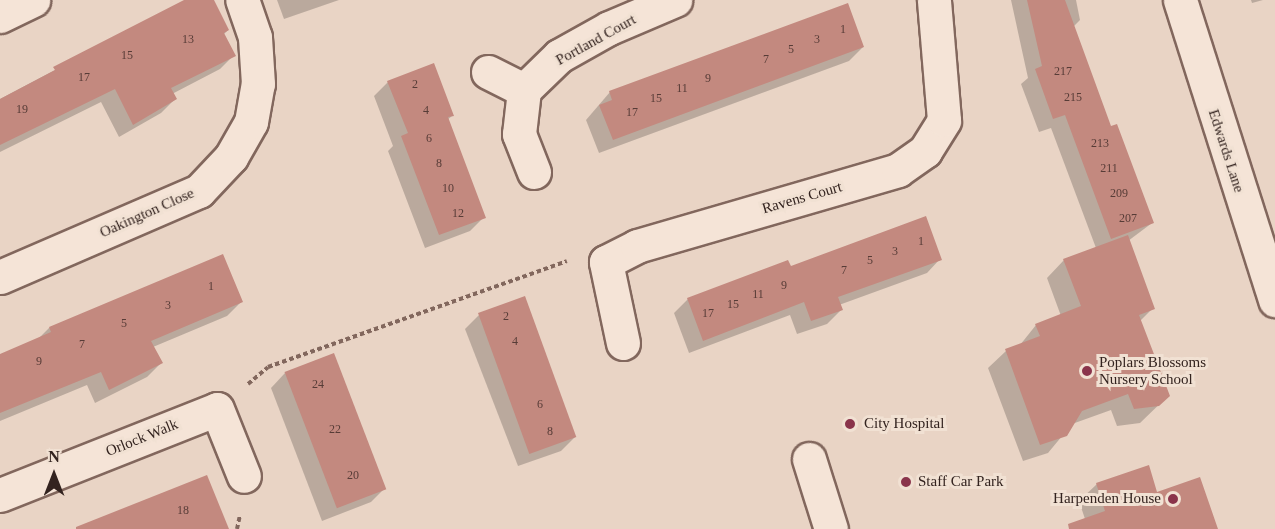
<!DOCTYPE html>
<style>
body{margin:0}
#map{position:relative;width:1275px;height:529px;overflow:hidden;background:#e9d4c5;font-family:"Times New Roman",serif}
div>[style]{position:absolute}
.shadow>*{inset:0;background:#0003}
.building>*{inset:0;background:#c3897f;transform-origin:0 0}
.path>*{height:4px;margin-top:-2px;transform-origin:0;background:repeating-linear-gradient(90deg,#82675d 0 4.5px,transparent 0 7.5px)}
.roads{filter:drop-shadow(2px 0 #82675d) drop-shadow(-2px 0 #82675d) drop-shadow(0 2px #82675d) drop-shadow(0 -2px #82675d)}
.minor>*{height:33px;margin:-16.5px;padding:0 16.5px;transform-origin:16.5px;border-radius:16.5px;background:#f5e4d7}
.dots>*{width:16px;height:16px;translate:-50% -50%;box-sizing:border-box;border:3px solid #f1e1d3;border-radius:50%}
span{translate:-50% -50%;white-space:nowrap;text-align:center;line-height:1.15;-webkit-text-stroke:6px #f1e1d3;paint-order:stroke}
.number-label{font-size:12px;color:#573c37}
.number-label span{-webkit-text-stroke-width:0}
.street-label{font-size:15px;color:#33231f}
.poi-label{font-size:15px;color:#33231f}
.left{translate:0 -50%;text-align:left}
.right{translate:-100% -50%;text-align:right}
.north{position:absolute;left:24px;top:445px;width:60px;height:60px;-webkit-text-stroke:4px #f1e1d3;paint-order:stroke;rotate:0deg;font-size:16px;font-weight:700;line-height:24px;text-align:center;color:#33231f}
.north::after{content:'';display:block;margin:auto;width:21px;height:27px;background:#33231f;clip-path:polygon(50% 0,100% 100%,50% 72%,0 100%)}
</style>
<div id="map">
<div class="shadow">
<i style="clip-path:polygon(188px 0,213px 0,228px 30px,223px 35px,234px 55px,220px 69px,172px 94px,175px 99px,161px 113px,119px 137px,101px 102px,0 152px,0 99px)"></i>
<i style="clip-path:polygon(277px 0,339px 0,284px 19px)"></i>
<i style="clip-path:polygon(1011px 0,1076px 0,1080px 20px,1073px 27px,1110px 128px,1152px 223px,1128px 241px,1153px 308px,1140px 321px,1169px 395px,1140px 423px,1117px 426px,1111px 410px,1072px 424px,1048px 453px,1023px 461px,988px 368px,1006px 351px,1020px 345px,1036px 325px,1061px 316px,1047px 278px,1064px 260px,1096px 248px,1051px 128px,1039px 132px,1021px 84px,1028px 78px)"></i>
<i style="clip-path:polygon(1251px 0,1263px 0,1252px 3px)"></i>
<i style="clip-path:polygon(863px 47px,849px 61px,599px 153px,586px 120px,610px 92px)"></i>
<i style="clip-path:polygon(388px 82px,452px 116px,447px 120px,484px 217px,470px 231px,425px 248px,388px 151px,393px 146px,374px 96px)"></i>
<i style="clip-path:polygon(940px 259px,927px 273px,839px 305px,841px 310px,827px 324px,797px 334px,790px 315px,689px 353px,674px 313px,688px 299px,790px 268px)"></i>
<i style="clip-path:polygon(241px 302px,227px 316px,153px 347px,161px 363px,147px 377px,95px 403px,87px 385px,0 421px,0 355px,38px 339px,49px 328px)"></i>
<i style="clip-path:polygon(479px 315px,575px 437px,561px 451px,518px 466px,465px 329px)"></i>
<i style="clip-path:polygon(285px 373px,385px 488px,371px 502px,322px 521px,271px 388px)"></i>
<i style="clip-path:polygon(1097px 484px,1156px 494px,1216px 529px,1070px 529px,1085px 519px,1079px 501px)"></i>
</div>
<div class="building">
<i style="clip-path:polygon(184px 0,214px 0,229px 30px,224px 33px,236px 56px,171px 88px,177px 99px,133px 125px,115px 89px,0 145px,0 99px,55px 70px,53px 67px)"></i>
<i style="clip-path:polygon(1027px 0,1065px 0,1111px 126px,1117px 124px,1154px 223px,1111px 239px,1065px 115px,1053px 119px,1035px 69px,1042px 66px)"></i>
<i style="clip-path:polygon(848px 3px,864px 47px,613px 140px,599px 105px,612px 100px,609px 91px)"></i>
<i style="clip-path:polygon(434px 63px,454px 116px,448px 117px,486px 218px,439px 235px,401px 136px,408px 133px,387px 81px)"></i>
<i style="clip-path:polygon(926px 216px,942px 260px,838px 297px,843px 310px,811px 321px,804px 302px,703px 341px,687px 298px,788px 260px,791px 266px)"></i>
<i style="clip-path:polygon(1128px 235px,1155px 309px,1139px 315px,1170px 396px,1159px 406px,1134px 409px,1128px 394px,1082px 411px,1067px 436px,1040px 445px,1005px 349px,1040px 336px,1035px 324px,1081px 306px,1063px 259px)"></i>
<i style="clip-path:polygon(223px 254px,243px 302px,151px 341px,163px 363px,109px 390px,101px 372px,0 413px,0 354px,51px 332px,49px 327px)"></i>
<i style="left:525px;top:296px;width:150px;height:50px;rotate:70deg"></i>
<i style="left:334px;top:353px;width:146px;height:53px;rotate:69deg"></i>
<i style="clip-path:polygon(1149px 465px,1157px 492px,1200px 477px,1218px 529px,1069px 529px,1068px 524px,1105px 511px,1096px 483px)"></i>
<i style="clip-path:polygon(207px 475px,229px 529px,76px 529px,76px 527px)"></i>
</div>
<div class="path">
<i style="left:248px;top:384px;width:26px;rotate:-40deg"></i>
<i style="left:268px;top:367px;width:317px;rotate:-19.5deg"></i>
<i style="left:237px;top:529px;width:14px;rotate:-78deg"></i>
</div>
<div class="roads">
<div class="minor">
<i style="left:1180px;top:0;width:315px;rotate:72.4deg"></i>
<i style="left:0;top:16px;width:37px;rotate:-26deg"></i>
<i style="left:488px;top:72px;width:40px;rotate:26.6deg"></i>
<i style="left:534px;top:172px;width:41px;rotate:-111.5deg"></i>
<i style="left:519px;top:134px;width:44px;rotate:-83.5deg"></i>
<i style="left:524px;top:90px;width:49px;rotate:-44.2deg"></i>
<i style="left:559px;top:56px;width:57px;rotate:-29.2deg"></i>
<i style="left:609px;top:28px;width:72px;rotate:-23deg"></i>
<i style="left:0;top:277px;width:217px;rotate:-23.4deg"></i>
<i style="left:199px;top:191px;width:47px;rotate:-46.7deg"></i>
<i style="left:231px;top:157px;width:40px;rotate:-60.3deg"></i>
<i style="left:251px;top:122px;width:39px;rotate:-80deg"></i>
<i style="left:258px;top:84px;width:47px;rotate:-93.7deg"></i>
<i style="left:255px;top:37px;width:39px;rotate:-109deg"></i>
<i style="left:623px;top:343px;width:83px;rotate:-101.9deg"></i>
<i style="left:606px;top:262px;width:35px;rotate:-27deg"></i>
<i style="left:637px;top:246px;width:272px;rotate:-16.2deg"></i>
<i style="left:898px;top:170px;width:33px;rotate:-35deg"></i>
<i style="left:925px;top:151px;width:36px;rotate:-58deg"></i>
<i style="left:944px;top:120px;width:120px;rotate:-94.8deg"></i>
<i style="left:809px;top:459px;width:73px;rotate:72.6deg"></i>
<i style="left:0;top:495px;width:233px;rotate:-21.6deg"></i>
<i style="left:217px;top:409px;width:72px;rotate:68.1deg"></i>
</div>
</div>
<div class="dots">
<i style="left:1087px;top:371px;background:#8a344b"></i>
<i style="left:850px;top:424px;background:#8a344b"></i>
<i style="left:906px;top:482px;background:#8a344b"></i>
<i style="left:1173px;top:499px;background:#8a344b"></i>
</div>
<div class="number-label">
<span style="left:843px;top:30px">1</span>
<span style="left:188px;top:40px">13</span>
<span style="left:817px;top:40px">3</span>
<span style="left:791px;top:50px">5</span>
<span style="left:127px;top:56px">15</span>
<span style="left:766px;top:60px">7</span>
<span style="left:1063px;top:72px">217</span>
<span style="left:84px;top:78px">17</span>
<span style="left:708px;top:79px">9</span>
<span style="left:415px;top:85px">2</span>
<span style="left:682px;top:89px">11</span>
<span style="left:1073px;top:98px">215</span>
<span style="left:656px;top:99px">15</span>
<span style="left:22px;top:110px">19</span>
<span style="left:426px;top:111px">4</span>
<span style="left:632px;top:113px">17</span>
<span style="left:429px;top:139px">6</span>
<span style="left:1100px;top:144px">213</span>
<span style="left:439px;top:164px">8</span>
<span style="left:1109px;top:169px">211</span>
<span style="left:448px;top:189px">10</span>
<span style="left:1119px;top:194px">209</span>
<span style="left:458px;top:214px">12</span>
<span style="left:1128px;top:219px">207</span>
<span style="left:921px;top:242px">1</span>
<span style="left:895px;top:252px">3</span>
<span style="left:870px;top:261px">5</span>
<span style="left:844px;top:271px">7</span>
<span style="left:784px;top:286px">9</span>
<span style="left:211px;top:287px">1</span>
<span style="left:758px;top:295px">11</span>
<span style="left:733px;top:305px">15</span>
<span style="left:168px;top:306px">3</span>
<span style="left:708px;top:314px">17</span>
<span style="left:506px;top:317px">2</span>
<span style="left:124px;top:324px">5</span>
<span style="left:515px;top:342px">4</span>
<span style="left:82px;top:345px">7</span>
<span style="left:39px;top:362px">9</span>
<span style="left:318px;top:385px">24</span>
<span style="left:540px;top:405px">6</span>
<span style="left:335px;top:430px">22</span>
<span style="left:550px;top:432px">8</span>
<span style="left:353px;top:476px">20</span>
<span style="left:183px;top:511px">18</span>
</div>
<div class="street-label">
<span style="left:596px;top:40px;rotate:-29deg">Portland Court</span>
<span style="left:1226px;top:151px;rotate:72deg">Edwards Lane</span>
<span style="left:802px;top:198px;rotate:-16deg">Ravens Court</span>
<span style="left:147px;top:213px;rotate:-24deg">Oakington Close</span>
<span style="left:142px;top:438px;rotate:-22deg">Orlock Walk</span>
</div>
<div class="poi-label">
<span class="left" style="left:1099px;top:371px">Poplars Blossoms<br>Nursery School</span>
<span class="left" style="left:864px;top:424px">City Hospital</span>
<span class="left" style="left:918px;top:482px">Staff Car Park</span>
<span class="right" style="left:1161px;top:499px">Harpenden House</span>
</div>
<div class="north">N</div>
</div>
